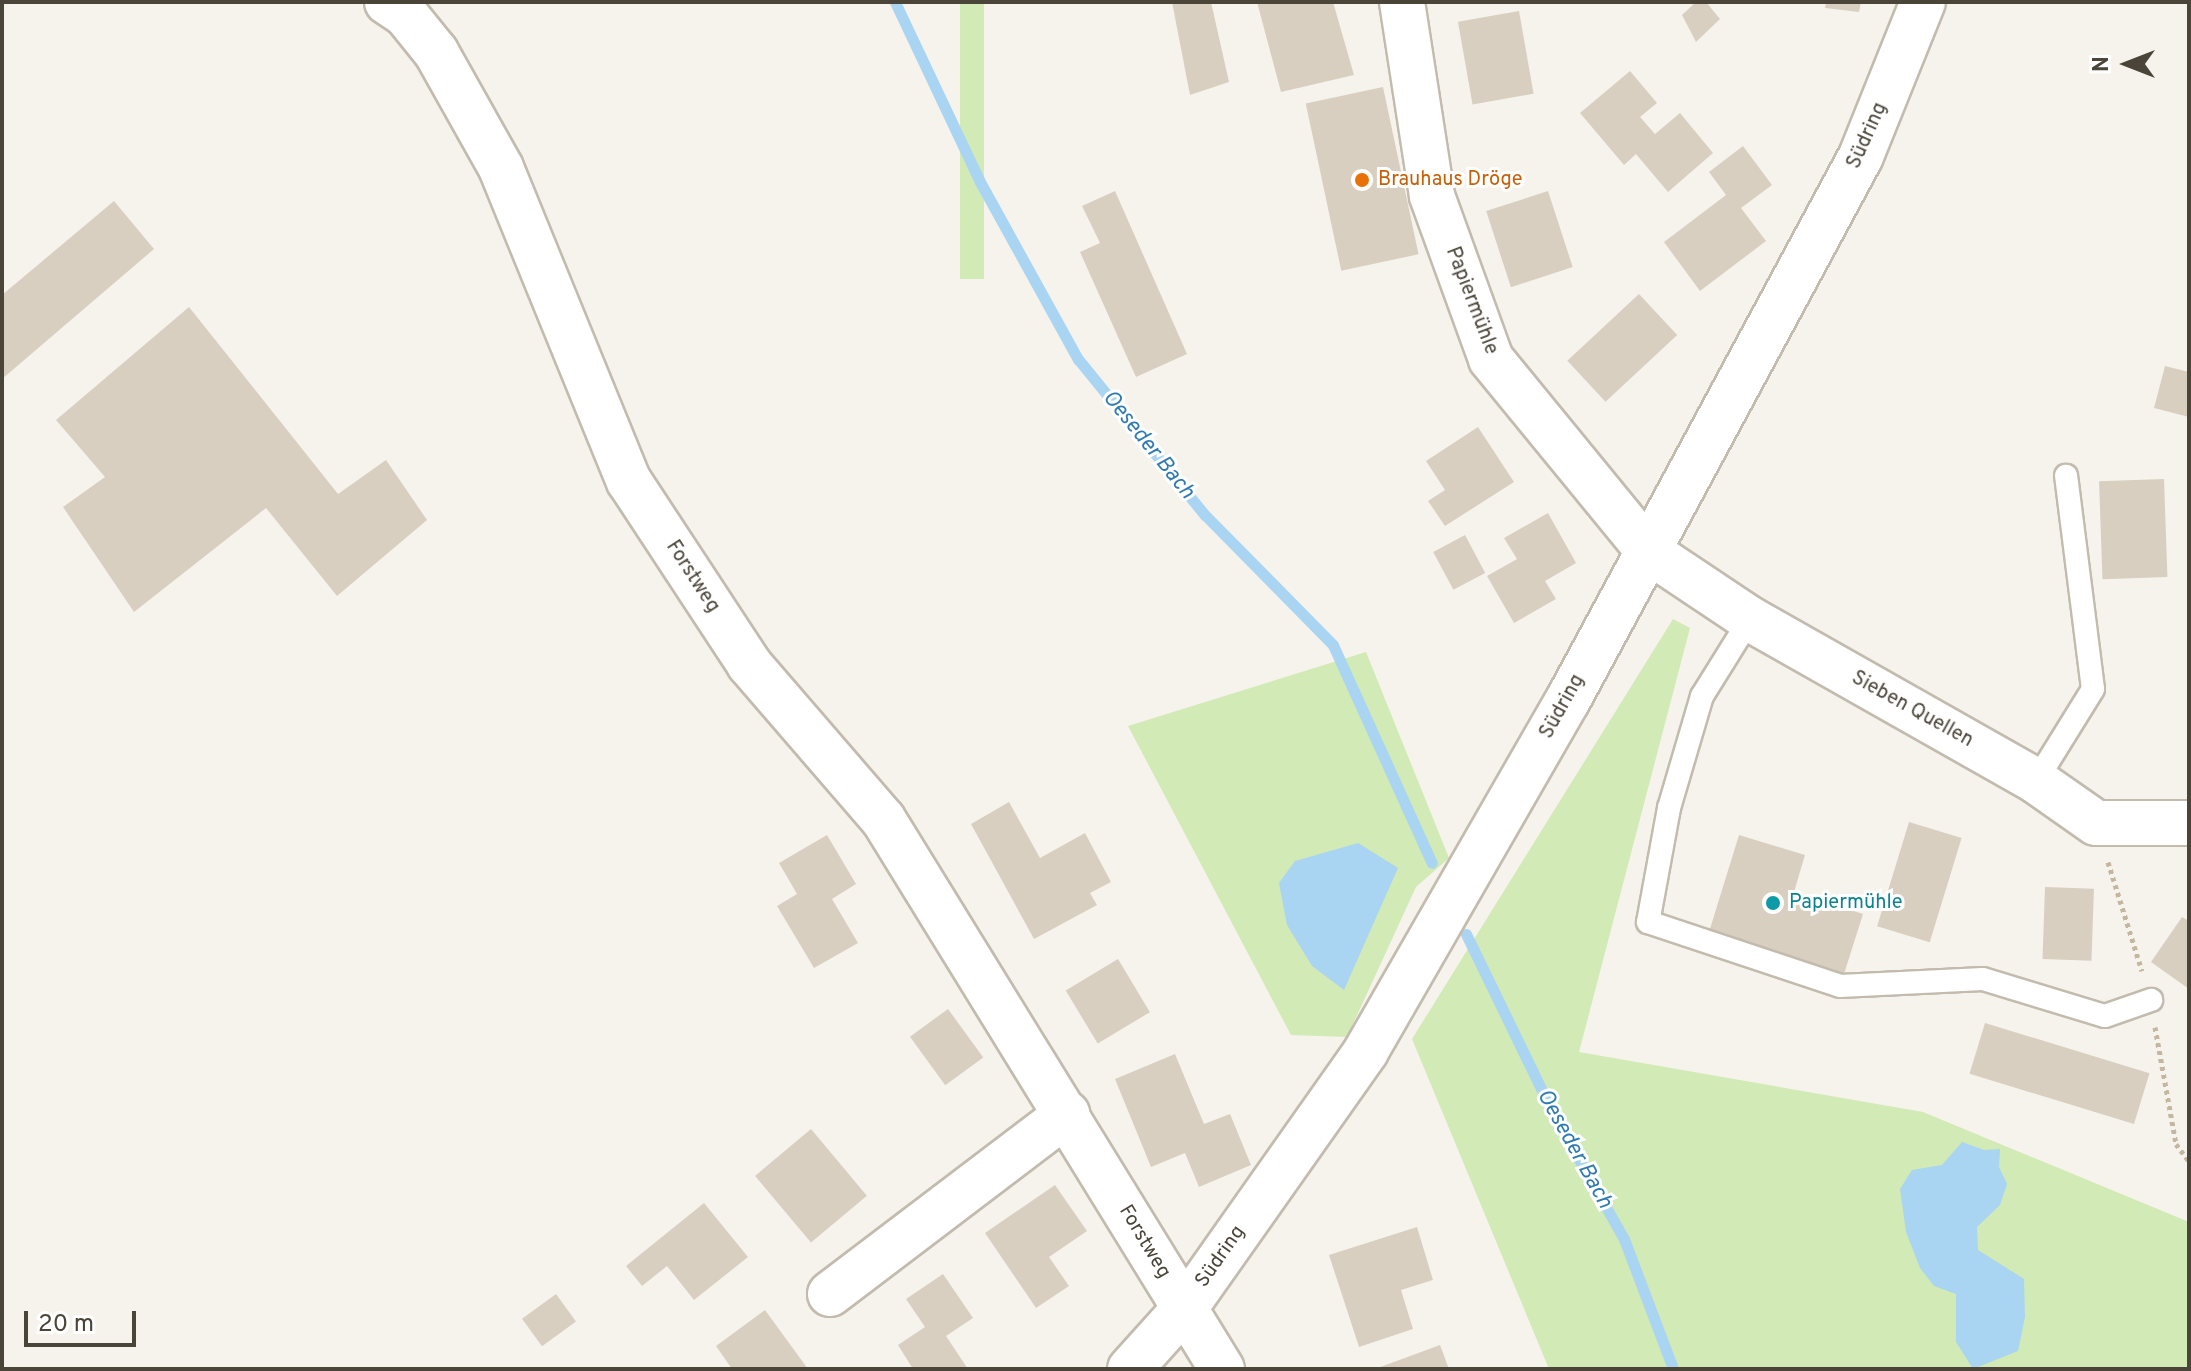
<!DOCTYPE html>
<meta charset="utf-8">
<style>
body{margin:0}
#map{position:relative;width:2191px;height:1371px;overflow:hidden;background:#f6f3ec;font-family:Overpass,sans-serif}
div>[style]{position:absolute}
.green>*{inset:0;background:#d2eab5;transform-origin:0 0}
.water>*{inset:0;background:#a9d4f2}
.stream>*{height:11px;margin:-5.5px;padding:0 5.5px;transform-origin:5.5px;border-radius:5.5px;background:#a9d4f2}
.building>*{inset:0;background:#d8cfc1;transform-origin:0 0}
.path>*{height:5px;margin-top:-2.5px;transform-origin:0;background:repeating-linear-gradient(90deg,#c4b79f 0 4px,transparent 0 8px)}
.roads{filter:drop-shadow(2px 0 #c2bbae) drop-shadow(-2px 0 #c2bbae) drop-shadow(0 2px #c2bbae) drop-shadow(0 -2px #c2bbae)}
.lane>*{height:22px;margin:-11px;padding:0 11px;transform-origin:11px;border-radius:11px;background:#fff}
.street>*{height:44px;margin:-22px;padding:0 22px;transform-origin:22px;border-radius:22px;background:#fff}
.dots>*{width:22px;height:22px;translate:-50% -50%;box-sizing:border-box;border:4px solid #fff;border-radius:50%}
span{translate:-50% -50%;white-space:nowrap;text-align:center;line-height:1.15;-webkit-text-stroke:6px #fff;paint-order:stroke}
.street-label{font-size:20px;color:#4b4439}
.food-label{font-size:20px;color:#c56008}
.left{translate:0 -50%;text-align:left}
.culture-label{font-size:20px;color:#0d838f}
.water-label{font-size:22px;color:#2e7ab2;font-style:italic}
.frame{position:absolute;inset:0;border:4px solid #4b4439;pointer-events:none}
.north{position:absolute;left:2087px;top:24px;width:80px;height:80px;-webkit-text-stroke:6px #fff;paint-order:stroke;rotate:270deg;font-size:22px;font-weight:700;line-height:32px;text-align:center;color:#4b4439}
.north::after{content:'';display:block;margin:auto;width:28px;height:36px;background:#4b4439;clip-path:polygon(50% 0,100% 100%,50% 72%,0 100%)}
.scale{position:absolute;left:24px;top:1311px;width:112px;height:36px;box-sizing:border-box;border:4px solid #4b4439;border-top:0;padding-left:10px;font-size:24px;line-height:28px;white-space:nowrap;color:#4b4439;-webkit-text-stroke:6px #fff;paint-order:stroke}
</style>
<div id="map">
<div class="green">
<i style="left:960px;top:2px;width:24px;height:277px"></i>
<i style="clip-path:polygon(1673px 619px,1690px 628px,1579px 1052px,1923px 1112px,2189px 1222px,2189px 1369px,1549px 1369px,1412px 1039px)"></i>
<i style="clip-path:polygon(1366px 652px,1449px 858px,1416px 887px,1347px 1037px,1291px 1035px,1128px 726px)"></i>
</div>
<div class="water">
<i style="clip-path:polygon(1358px 843px,1398px 868px,1344px 990px,1312px 966px,1287px 925px,1279px 883px,1295px 861px)"></i>
<i style="clip-path:polygon(1962px 1142px,1984px 1150px,2000px 1149px,1999px 1167px,2007px 1184px,2000px 1205px,1977px 1227px,1978px 1250px,2024px 1279px,2025px 1317px,2018px 1351px,1973px 1369px,1956px 1342px,1956px 1294px,1934px 1286px,1920px 1268px,1906px 1232px,1900px 1189px,1912px 1170px,1942px 1165px)"></i>
</div>
<div class="stream">
<i style="left:895px;top:2px;width:197px;rotate:64.7deg"></i>
<i style="left:979px;top:180px;width:205px;rotate:61.1deg"></i>
<i style="left:1078px;top:359px;width:201px;rotate:50.9deg"></i>
<i style="left:1205px;top:515px;width:182px;rotate:45.4deg"></i>
<i style="left:1333px;top:645px;width:239px;rotate:65.6deg"></i>
<i style="left:1466px;top:934px;width:203px;rotate:64.1deg"></i>
<i style="left:1555px;top:1117px;width:140px;rotate:60.5deg"></i>
<i style="left:1624px;top:1239px;width:139px;rotate:69.3deg"></i>
</div>
<div class="building">
<i style="clip-path:polygon(1172px 2px,1211px 2px,1229px 82px,1190px 95px)"></i>
<i style="clip-path:polygon(1257px 2px,1333px 2px,1354px 75px,1281px 92px)"></i>
<i style="clip-path:polygon(1696px 2px,1706px 2px,1720px 19px,1696px 42px,1682px 15px)"></i>
<i style="clip-path:polygon(1826px 2px,1861px 2px,1859px 12px,1825px 8px)"></i>
<i style="left:1519px;top:11px;width:84px;height:62px;rotate:80deg"></i>
<i style="clip-path:polygon(1630px 71px,1657px 103px,1640px 117px,1655px 134px,1680px 113px,1713px 153px,1668px 192px,1636px 154px,1624px 165px,1580px 113px)"></i>
<i style="left:1383px;top:87px;width:171px;height:79px;rotate:78deg"></i>
<i style="clip-path:polygon(1743px 146px,1772px 185px,1741px 208px,1766px 241px,1700px 291px,1664px 242px,1726px 195px,1709px 172px)"></i>
<i style="clip-path:polygon(1115px 191px,1187px 354px,1136px 377px,1080px 252px,1100px 243px,1082px 206px)"></i>
<i style="left:1548px;top:191px;width:80px;height:65px;rotate:72deg"></i>
<i style="clip-path:polygon(114px 201px,154px 249px,2px 379px,2px 295px)"></i>
<i style="left:1639px;top:294px;width:56px;height:98px;rotate:47deg"></i>
<i style="clip-path:polygon(189px 307px,338px 494px,386px 460px,427px 520px,337px 596px,266px 508px,134px 612px,63px 507px,105px 477px,56px 420px)"></i>
<i style="clip-path:polygon(2165px 366px,2189px 372px,2189px 417px,2154px 408px)"></i>
<i style="clip-path:polygon(1478px 427px,1514px 482px,1445px 526px,1428px 501px,1445px 490px,1426px 461px)"></i>
<i style="left:2164px;top:479px;width:98px;height:65px;rotate:88deg"></i>
<i style="clip-path:polygon(1548px 513px,1576px 563px,1545px 581px,1556px 599px,1514px 623px,1487px 576px,1517px 559px,1504px 538px)"></i>
<i style="left:1465px;top:535px;width:43px;height:36px;rotate:62deg"></i>
<i style="clip-path:polygon(1009px 802px,1040px 858px,1085px 833px,1111px 882px,1090px 893px,1097px 905px,1034px 939px,971px 824px)"></i>
<i style="left:1909px;top:822px;width:55px;height:109px;rotate:17deg"></i>
<i style="clip-path:polygon(827px 835px,856px 884px,832px 899px,858px 943px,814px 968px,777px 906px,797px 894px,779px 863px)"></i>
<i style="clip-path:polygon(1739px 835px,1805px 855px,1794px 892px,1863px 914px,1844px 974px,1709px 932px)"></i>
<i style="left:2045px;top:887px;width:49px;height:72px;rotate:2deg"></i>
<i style="clip-path:polygon(2182px 917px,2189px 921px,2189px 989px,2151px 962px)"></i>
<i style="left:1118px;top:959px;width:62px;height:61px;rotate:59deg"></i>
<i style="left:948px;top:1009px;width:60px;height:47px;rotate:54deg"></i>
<i style="left:1985px;top:1023px;width:172px;height:53px;rotate:17deg"></i>
<i style="clip-path:polygon(1175px 1054px,1204px 1124px,1230px 1114px,1251px 1165px,1199px 1187px,1185px 1153px,1151px 1167px,1115px 1079px)"></i>
<i style="left:811px;top:1129px;width:87px;height:73px;rotate:50deg"></i>
<i style="clip-path:polygon(1055px 1185px,1087px 1231px,1049px 1257px,1069px 1286px,1036px 1308px,985px 1233px)"></i>
<i style="clip-path:polygon(704px 1203px,748px 1257px,694px 1300px,667px 1266px,642px 1286px,626px 1266px)"></i>
<i style="clip-path:polygon(1417px 1227px,1433px 1280px,1401px 1290px,1413px 1329px,1359px 1347px,1329px 1255px)"></i>
<i style="clip-path:polygon(943px 1274px,973px 1318px,946px 1336px,968px 1369px,913px 1369px,898px 1345px,925px 1327px,906px 1299px)"></i>
<i style="left:556px;top:1294px;width:34px;height:42px;rotate:54deg"></i>
<i style="clip-path:polygon(765px 1310px,808px 1369px,732px 1369px,716px 1346px)"></i>
<i style="clip-path:polygon(1440px 1345px,1449px 1369px,1375px 1369px)"></i>
</div>
<div class="path">
<i style="left:2108px;top:862px;width:114px;rotate:72.7deg"></i>
<i style="left:2155px;top:1027px;width:119px;rotate:79.8deg"></i>
<i style="left:2176px;top:1144px;width:21px;rotate:53deg"></i>
</div>
<div class="roads">
<div class="lane">
<i style="left:1750px;top:619px;width:91px;rotate:121.9deg"></i>
<i style="left:1702px;top:696px;width:117px;rotate:106.4deg"></i>
<i style="left:1669px;top:808px;width:116px;rotate:100.4deg"></i>
<i style="left:1648px;top:922px;width:202px;rotate:18.4deg"></i>
<i style="left:1840px;top:986px;width:143px;rotate:-2.8deg"></i>
<i style="left:1983px;top:979px;width:127px;rotate:16.9deg"></i>
<i style="left:2105px;top:1016px;width:49px;rotate:-19.2deg"></i>
<i style="left:2036px;top:781px;width:108px;rotate:-58.2deg"></i>
<i style="left:2093px;top:689px;width:215px;rotate:-97.2deg"></i>
</div>
<div class="street">
<i style="left:387px;top:2px;width:23px;rotate:34deg"></i>
<i style="left:406px;top:15px;width:48px;rotate:51deg"></i>
<i style="left:436px;top:52px;width:133px;rotate:60.7deg"></i>
<i style="left:501px;top:168px;width:338px;rotate:67.8deg"></i>
<i style="left:629px;top:481px;width:219px;rotate:56.7deg"></i>
<i style="left:749px;top:664px;width:205px;rotate:49.2deg"></i>
<i style="left:883px;top:819px;width:646px;rotate:58.35deg"></i>
<i style="left:1402px;top:2px;width:196px;rotate:81.2deg"></i>
<i style="left:1432px;top:196px;width:173px;rotate:70.1deg"></i>
<i style="left:1491px;top:359px;width:248px;rotate:50.7deg"></i>
<i style="left:1648px;top:551px;width:123px;rotate:33.7deg"></i>
<i style="left:1750px;top:619px;width:329px;rotate:29.5deg"></i>
<i style="left:2036px;top:781px;width:73px;rotate:35deg"></i>
<i style="left:2096px;top:823px;width:93px"></i>
<i style="left:830px;top:1294px;width:298px;rotate:-37.2deg"></i>
<i style="left:1130px;top:1369px;width:82px;rotate:-48deg"></i>
<i style="left:1185px;top:1308px;width:314px;rotate:-54.8deg"></i>
<i style="left:1366px;top:1051px;width:405px;rotate:-60.1deg"></i>
<i style="left:1568px;top:700px;width:618px;rotate:-61.69deg"></i>
<i style="left:1861px;top:156px;width:166px;rotate:-68.1deg"></i>
</div>
</div>
<div class="dots">
<i style="left:1362px;top:180px;background:#e8710a"></i>
<i style="left:1773px;top:903px;background:#0f9aa8"></i>
</div>
<div class="street-label">
<span style="left:1868px;top:136px;rotate:-66deg">Südring</span>
<span style="left:1471px;top:301px;rotate:69deg">Papiermühle</span>
<span style="left:692px;top:577px;rotate:57deg">Forstweg</span>
<span style="left:1563px;top:707px;rotate:-61deg">Südring</span>
<span style="left:1912px;top:710px;rotate:29deg">Sieben Quellen</span>
<span style="left:1144px;top:1242px;rotate:59deg">Forstweg</span>
<span style="left:1221px;top:1257px;rotate:-55deg">Südring</span>
</div>
<div class="food-label">
<span class="left" style="left:1378px;top:180px">Brauhaus Dröge</span>
</div>
<div class="culture-label">
<span class="left" style="left:1789px;top:903px">Papiermühle</span>
</div>
<div class="water-label">
<span style="left:1148px;top:445px;rotate:51deg">Oeseder Bach</span>
<span style="left:1574px;top:1149px;rotate:61deg">Oeseder Bach</span>
</div>
<div class="frame"></div>
<div class="north">N</div>
<div class="scale">20 m</div>
</div>
